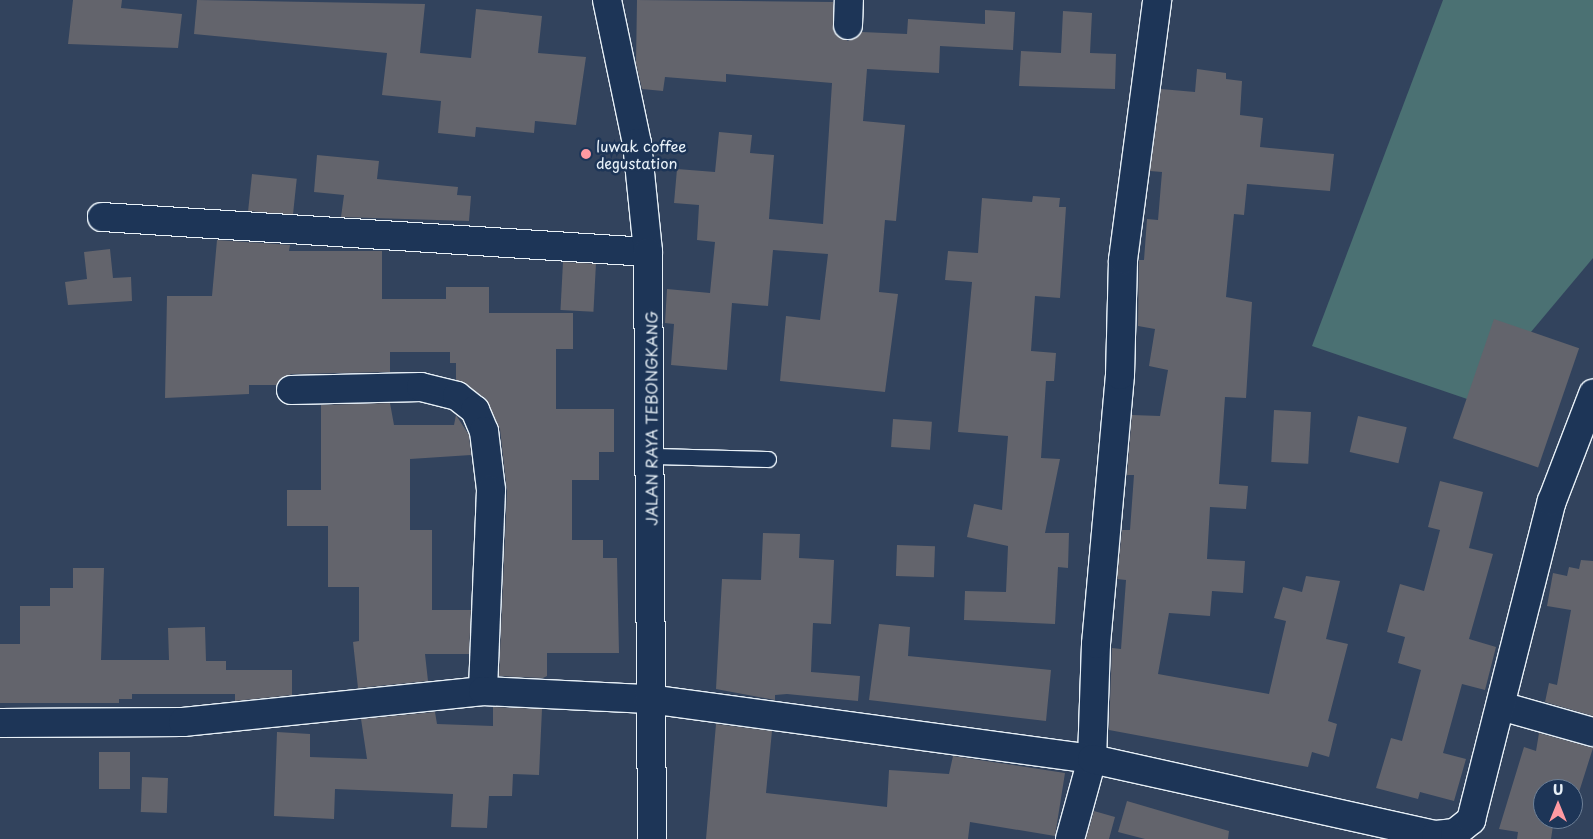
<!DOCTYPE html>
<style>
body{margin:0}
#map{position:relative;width:1593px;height:839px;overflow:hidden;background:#32435d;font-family:"Playpen Sans",sans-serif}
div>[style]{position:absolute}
.green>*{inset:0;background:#4b7173}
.building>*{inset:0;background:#63646c;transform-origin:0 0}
.roads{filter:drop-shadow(1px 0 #e8f1f8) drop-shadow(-1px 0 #e8f1f8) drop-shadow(0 1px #e8f1f8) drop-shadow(0 -1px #e8f1f8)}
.lane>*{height:15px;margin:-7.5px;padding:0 7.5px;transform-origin:7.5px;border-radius:7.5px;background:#1d3557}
.street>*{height:28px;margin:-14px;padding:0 14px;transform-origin:14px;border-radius:14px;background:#1d3557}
.secondary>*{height:28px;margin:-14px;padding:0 14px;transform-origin:14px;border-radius:14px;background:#1d3557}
.primary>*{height:28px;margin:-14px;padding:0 14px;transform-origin:14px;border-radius:14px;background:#1d3557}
.dots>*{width:14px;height:14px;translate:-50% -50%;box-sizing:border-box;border:2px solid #1d3557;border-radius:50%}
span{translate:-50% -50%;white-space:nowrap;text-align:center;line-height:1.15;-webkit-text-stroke:5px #1d3557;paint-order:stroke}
.poi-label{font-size:15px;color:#e8f1f8}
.left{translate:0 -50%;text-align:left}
.street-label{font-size:15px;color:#e8f1f8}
.north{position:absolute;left:1533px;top:779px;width:50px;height:50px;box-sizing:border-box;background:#1d3557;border:1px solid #6e8097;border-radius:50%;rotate:0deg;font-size:14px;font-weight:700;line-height:20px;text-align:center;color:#e8f1f8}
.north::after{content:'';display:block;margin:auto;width:18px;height:22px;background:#ff9aa2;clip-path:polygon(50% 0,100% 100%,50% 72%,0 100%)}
</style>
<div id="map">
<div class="green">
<i style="clip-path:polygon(1443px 0,1593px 0,1593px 258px,1473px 401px,1312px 346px)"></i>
</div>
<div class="building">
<i style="clip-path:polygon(73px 0,122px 0,121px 8px,182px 14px,178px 48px,68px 44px)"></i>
<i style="clip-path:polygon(197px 0,425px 4px,420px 53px,471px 58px,476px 9px,542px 16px,538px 53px,586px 57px,576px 125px,535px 121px,534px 133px,476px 127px,475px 137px,438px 133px,441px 101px,382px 95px,387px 53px,194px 34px)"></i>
<i style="clip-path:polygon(637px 0,833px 2px,834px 32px,848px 41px,862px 32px,907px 34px,908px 19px,985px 24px,985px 10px,1015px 12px,1013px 50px,940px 46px,939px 73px,867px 69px,863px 121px,905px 125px,896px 221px,885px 220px,879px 292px,898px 294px,885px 392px,780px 381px,786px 316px,820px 320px,828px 254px,773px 250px,768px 306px,732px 303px,727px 370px,671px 365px,674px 324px,665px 323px,667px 289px,710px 293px,715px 242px,697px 240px,699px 205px,674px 203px,677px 169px,715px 172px,719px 132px,752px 135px,750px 153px,774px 155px,769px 219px,823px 224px,832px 83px,726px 74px,726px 82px,665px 77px,663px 91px,642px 89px,636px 63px)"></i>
<i style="clip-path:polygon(1063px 11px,1092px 13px,1090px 53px,1116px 54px,1115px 89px,1019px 86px,1021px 51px,1061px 53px)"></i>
<i style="clip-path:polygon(1197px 69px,1226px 73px,1226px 79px,1242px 81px,1240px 115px,1263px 118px,1260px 147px,1334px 154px,1330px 191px,1247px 184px,1244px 215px,1234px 214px,1226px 297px,1252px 302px,1246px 398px,1225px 397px,1219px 484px,1248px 486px,1246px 509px,1210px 507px,1207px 559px,1245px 561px,1243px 593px,1212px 591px,1210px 616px,1169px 613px,1158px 674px,1269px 694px,1286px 621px,1274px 618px,1283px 587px,1302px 592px,1306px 576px,1340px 581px,1326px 639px,1348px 644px,1328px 721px,1337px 724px,1329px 757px,1312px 752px,1308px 767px,1109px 730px,1112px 648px,1121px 649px,1126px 580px,1117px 579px,1122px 530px,1130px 530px,1134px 475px,1127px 475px,1132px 415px,1160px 416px,1168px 370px,1149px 366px,1155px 329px,1138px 326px,1139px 260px,1144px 260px,1147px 219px,1158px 220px,1162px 172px,1150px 171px,1161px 89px,1195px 92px)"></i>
<i style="clip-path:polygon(317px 155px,379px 161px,377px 179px,458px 187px,457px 195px,471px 196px,469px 221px,341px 217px,344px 195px,314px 192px)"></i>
<i style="left:252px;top:174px;width:45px;height:37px;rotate:6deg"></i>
<i style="clip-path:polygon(1033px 196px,1060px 198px,1059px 207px,1066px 207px,1060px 298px,1035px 296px,1031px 351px,1056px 353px,1054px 381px,1046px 381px,1041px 458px,1060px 459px,1045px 533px,1069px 533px,1068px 568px,1058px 567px,1055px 624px,964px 620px,965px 591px,1006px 592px,1008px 546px,967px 537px,974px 504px,1002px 510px,1008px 436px,958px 432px,972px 282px,945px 280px,948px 251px,978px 253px,982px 198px,1032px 202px)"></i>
<i style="clip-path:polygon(217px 240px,290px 245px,289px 251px,382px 251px,382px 299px,446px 299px,446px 287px,489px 287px,489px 313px,573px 313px,573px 349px,556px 349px,556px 409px,614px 409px,614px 452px,599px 452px,599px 480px,572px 480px,572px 540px,603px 540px,603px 558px,617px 558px,619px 653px,547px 653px,547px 676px,543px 678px,499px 676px,507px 491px,500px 429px,485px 398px,456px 380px,456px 363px,450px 363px,450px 352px,390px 352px,390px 372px,291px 374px,277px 385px,249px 385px,249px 394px,165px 398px,167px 296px,212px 296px)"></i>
<i style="clip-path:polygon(110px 249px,113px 278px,131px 277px,132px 301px,68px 305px,65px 282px,87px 279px,84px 252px)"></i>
<i style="left:563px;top:262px;width:33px;height:48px;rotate:3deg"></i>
<i style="left:1494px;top:319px;width:90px;height:126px;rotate:19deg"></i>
<i style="clip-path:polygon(390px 403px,394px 425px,454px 425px,456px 415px,469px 435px,471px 455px,410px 459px,410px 530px,432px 530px,432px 610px,471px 610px,469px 654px,425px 654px,428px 681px,358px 688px,353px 642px,359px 641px,359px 587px,328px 587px,328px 526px,287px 526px,287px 490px,321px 490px,321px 405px)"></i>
<i style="left:1274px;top:410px;width:37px;height:52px;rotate:3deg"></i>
<i style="left:1358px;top:416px;width:50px;height:37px;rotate:13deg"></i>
<i style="left:893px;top:419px;width:39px;height:28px;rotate:4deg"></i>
<i style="clip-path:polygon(1440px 481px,1483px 492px,1469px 548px,1493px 554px,1469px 639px,1496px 647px,1485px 690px,1462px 684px,1443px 753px,1466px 759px,1454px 801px,1420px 792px,1418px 799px,1376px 788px,1391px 738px,1402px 741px,1421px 670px,1398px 663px,1405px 637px,1387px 632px,1400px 584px,1424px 591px,1440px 530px,1428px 527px)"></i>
<i style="clip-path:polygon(763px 533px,800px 534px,799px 558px,834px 560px,831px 624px,813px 623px,811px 672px,860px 676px,858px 701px,787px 694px,775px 695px,775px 700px,716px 689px,722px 579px,761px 580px)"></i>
<i style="left:897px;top:545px;width:38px;height:31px;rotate:2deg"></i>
<i style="clip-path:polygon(1581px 560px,1593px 561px,1593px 716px,1545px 702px,1549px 683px,1557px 685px,1571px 610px,1547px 606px,1553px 573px,1567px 576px,1569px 567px,1579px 569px)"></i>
<i style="clip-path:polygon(73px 568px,104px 568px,101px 660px,169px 660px,168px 628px,205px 627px,206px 661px,226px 661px,226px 670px,292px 670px,292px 695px,235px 701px,235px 694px,132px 694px,132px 699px,119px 699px,119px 703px,0 703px,0 644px,20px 644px,20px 606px,50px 606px,50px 588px,73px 588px)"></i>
<i style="clip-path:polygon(879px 624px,910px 627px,908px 656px,1051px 670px,1046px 721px,869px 700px)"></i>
<i style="clip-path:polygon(493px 707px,542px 709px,539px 775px,513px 774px,512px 796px,489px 796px,487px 828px,451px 827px,453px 794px,335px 789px,334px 819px,274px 816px,277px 732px,310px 734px,310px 757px,367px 759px,361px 719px,435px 712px,437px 724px,493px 726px)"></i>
<i style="clip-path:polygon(716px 724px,772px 731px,766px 793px,887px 807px,889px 770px,949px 774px,953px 756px,1065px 773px,1055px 836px,970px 822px,968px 839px,706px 839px)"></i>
<i style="clip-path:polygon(1539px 733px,1593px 748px,1573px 811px,1573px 789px,1543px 789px,1543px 819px,1554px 819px,1551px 839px,1517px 839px,1518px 832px,1499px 829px,1524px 747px,1536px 751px)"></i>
<i style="left:99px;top:752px;width:31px;height:37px"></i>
<i style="left:142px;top:777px;width:26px;height:35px;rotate:2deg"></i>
<i style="clip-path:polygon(1127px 801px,1229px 831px,1228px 839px,1145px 839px,1118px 832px)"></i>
<i style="clip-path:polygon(1094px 811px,1115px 817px,1109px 839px,1086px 839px)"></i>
</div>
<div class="roads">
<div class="lane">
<i style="left:653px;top:456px;width:115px;rotate:1.5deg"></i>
</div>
<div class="street">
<i style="left:848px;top:25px;width:25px;rotate:-88deg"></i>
<i style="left:102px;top:217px;width:547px;rotate:3.67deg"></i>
<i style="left:291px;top:390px;width:130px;rotate:-1.3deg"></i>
<i style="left:421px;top:387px;width:37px;rotate:14deg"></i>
<i style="left:457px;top:396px;width:23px;rotate:38deg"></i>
<i style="left:475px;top:410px;width:23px;rotate:67deg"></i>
<i style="left:484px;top:431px;width:59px;rotate:83.2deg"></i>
<i style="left:491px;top:490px;width:201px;rotate:92.3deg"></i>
<i style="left:1501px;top:706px;width:96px;rotate:15.8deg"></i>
<i style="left:0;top:723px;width:183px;rotate:-0.3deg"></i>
<i style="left:183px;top:722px;width:302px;rotate:-5.9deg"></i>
<i style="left:483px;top:691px;width:166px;rotate:2.8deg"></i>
<i style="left:1070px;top:839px;width:83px;rotate:-74.6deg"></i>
<i style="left:1092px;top:759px;width:115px;rotate:-88deg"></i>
<i style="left:1096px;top:644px;width:270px;rotate:-84.9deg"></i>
<i style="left:1120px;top:375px;width:115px;rotate:-88.5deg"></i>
<i style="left:1123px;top:260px;width:262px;rotate:-82.5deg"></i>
</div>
<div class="secondary">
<i style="left:649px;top:699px;width:447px;rotate:7.7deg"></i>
<i style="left:1092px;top:759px;width:352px;rotate:12.5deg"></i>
<i style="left:1436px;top:835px;width:19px;rotate:-6deg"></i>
<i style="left:1455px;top:833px;width:21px;rotate:-39deg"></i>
<i style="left:1471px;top:820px;width:329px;rotate:-75.8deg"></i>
<i style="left:1552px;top:501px;width:115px;rotate:-69deg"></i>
</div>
<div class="primary">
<i style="left:607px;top:0;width:146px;rotate:78.2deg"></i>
<i style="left:637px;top:143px;width:110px;rotate:84.2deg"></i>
<i style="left:648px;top:252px;width:587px;rotate:89.61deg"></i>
</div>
</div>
<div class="dots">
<i style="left:586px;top:154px;background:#ff9aa2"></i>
</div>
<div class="poi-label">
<span class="left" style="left:596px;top:154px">luwak coffee<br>degustation</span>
</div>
<div class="street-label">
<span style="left:651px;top:418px;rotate:-90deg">JALAN RAYA TEBONGKANG</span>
</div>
<div class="north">U</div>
</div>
